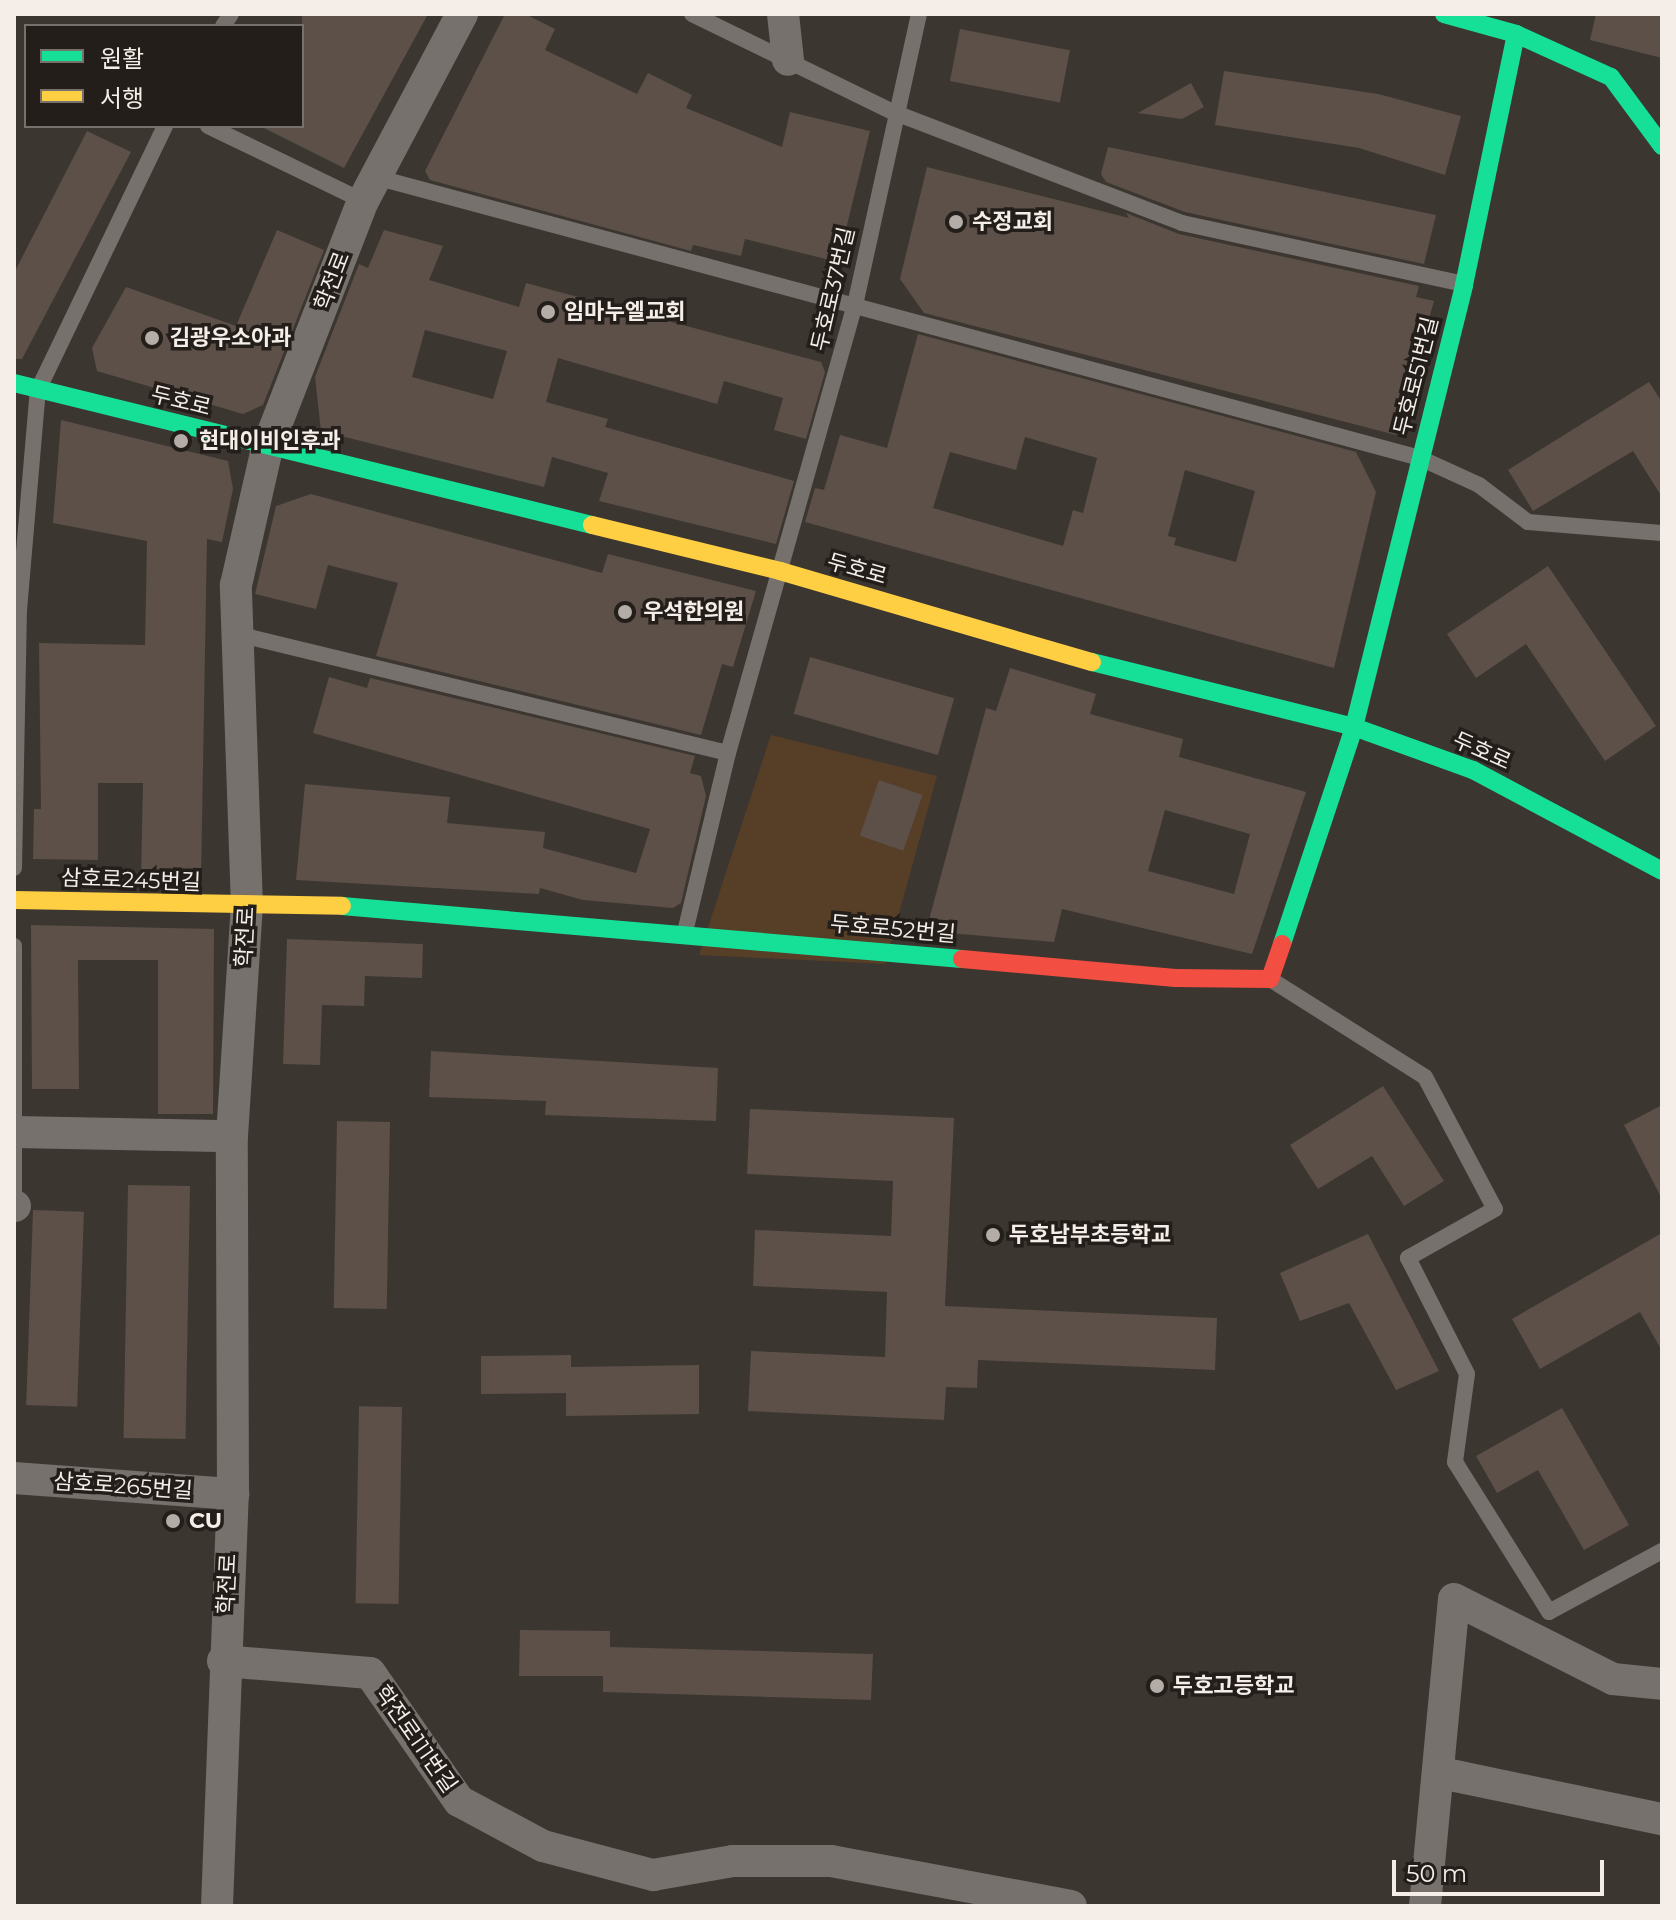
<!DOCTYPE html>
<meta charset="utf-8">
<style>
body{margin:0}
#map{position:relative;width:1676px;height:1920px;overflow:hidden;background:#3c3631;font-family:Montserrat,"Noto Sans KR",sans-serif}
div>[style]{position:absolute}
.green>*{inset:0;background:#573e27}
.building>*{inset:0;background:#5c5048;transform-origin:0 0}
.lane>*{height:16px;margin:-8px;padding:0 8px;transform-origin:8px;border-radius:8px;background:#76716c}
.street>*{height:32px;margin:-16px;padding:0 16px;transform-origin:16px;border-radius:16px;background:#76716c}
.fast>*{height:18px;margin:-9px;padding:0 9px;transform-origin:9px;border-radius:9px;background:#16e098}
.slow>*{height:18px;margin:-9px;padding:0 9px;transform-origin:9px;border-radius:9px;background:#ffcf43}
.jam>*{height:18px;margin:-9px;padding:0 9px;transform-origin:9px;border-radius:9px;background:#f24e42}
.dots>*{width:22px;height:22px;translate:-50% -50%;box-sizing:border-box;border:4px solid #231e1a;border-radius:50%}
span{translate:-50% -50%;white-space:nowrap;text-align:center;line-height:1.15;-webkit-text-stroke:7px #231e1a;paint-order:stroke}
.poi-label{font-size:22px;color:#f5ede7;font-weight:700}
.left{translate:0 -50%;text-align:left}
.street-label{font-size:22px;color:#f5ede7}
.frame{position:absolute;inset:0;border:16px solid #f5ede7;pointer-events:none}
.legend{position:absolute;left:24px;top:24px;width:280px;height:104px;box-sizing:border-box;background:#231e1a;border:2px solid #77716c;margin:0;padding:10px 14px;list-style:none;font-size:24px;color:#f5ede7}
.legend li{display:flex;align-items:center;gap:16px;height:40px}
.legend b{width:40px;border:2px solid #77716c}
.scale{position:absolute;left:1392px;top:1860px;width:212px;height:36px;box-sizing:border-box;border:4px solid #f5ede7;border-top:0;padding-left:10px;font-size:24px;line-height:28px;white-space:nowrap;color:#f5ede7;-webkit-text-stroke:6px #231e1a;paint-order:stroke}
</style>
<div id="map">
<div class="green">
<i style="clip-path:polygon(771px 735px,937px 776px,885px 964px,699px 955px)"></i>
</div>
<div class="building">
<i style="clip-path:polygon(302px 14px,428px 14px,344px 168px,260px 126px,302px 126px)"></i>
<i style="clip-path:polygon(505px 14px,525px 14px,555px 29px,545px 50px,637px 94px,648px 73px,692px 95px,686px 108px,782px 147px,790px 112px,870px 131px,838px 262px,745px 239px,741px 256px,693px 245px,691px 251px,430px 180px,425px 171px)"></i>
<i style="clip-path:polygon(1596px 14px,1662px 14px,1662px 58px,1590px 40px)"></i>
<i style="left:960px;top:29px;width:112px;height:53px;rotate:11deg"></i>
<i style="clip-path:polygon(1224px 71px,1378px 94px,1461px 116px,1445px 175px,1359px 148px,1215px 125px)"></i>
<i style="clip-path:polygon(1191px 83px,1204px 107px,1182px 119px,1138px 113px)"></i>
<i style="clip-path:polygon(87px 131px,131px 152px,22px 359px,14px 359px,14px 273px)"></i>
<i style="clip-path:polygon(1108px 147px,1436px 215px,1424px 264px,1185px 212px,1106px 182px,1101px 174px)"></i>
<i style="clip-path:polygon(927px 167px,1129px 218px,1126px 213px,1179px 234px,1419px 286px,1416px 297px,1434px 301px,1396px 435px,924px 313px,900px 279px)"></i>
<i style="clip-path:polygon(277px 230px,324px 250px,263px 405px,243px 414px,97px 371px,92px 348px,126px 287px,236px 326px)"></i>
<i style="clip-path:polygon(evenodd,384px 230px,443px 246px,429px 280px,519px 307px,526px 283px,821px 362px,825px 372px,806px 439px,774px 430px,783px 398px,724px 381px,717px 404px,558px 358px,546px 402px,608px 419px,605px 427px,794px 481px,776px 544px,599px 501px,608px 473px,552px 457px,544px 487px,321px 431px,315px 377px,359px 264px,368px 268px,384px 230px,425px 330px,507px 351px,493px 399px,412px 377px,425px 330px)"></i>
<i style="clip-path:polygon(evenodd,918px 334px,1356px 452px,1376px 492px,1334px 668px,805px 522px,815px 488px,824px 490px,840px 435px,887px 448px,918px 334px,1025px 437px,1097px 458px,1083px 513px,1073px 510px,1063px 546px,933px 508px,950px 452px,1016px 470px,1025px 437px,918px 334px,1185px 470px,1255px 491px,1236px 562px,1174px 545px,1176px 538px,1168px 536px,1185px 470px)"></i>
<i style="clip-path:polygon(1649px 382px,1662px 402px,1662px 497px,1633px 451px,1533px 511px,1508px 470px)"></i>
<i style="clip-path:polygon(61px 420px,228px 461px,233px 489px,222px 542px,207px 539px,201px 879px,141px 877px,143px 783px,98px 783px,98px 860px,33px 859px,34px 809px,41px 809px,39px 643px,145px 645px,147px 541px,53px 523px)"></i>
<i style="clip-path:polygon(311px 494px,602px 573px,608px 554px,756px 591px,733px 667px,722px 664px,701px 735px,376px 656px,398px 583px,328px 565px,316px 609px,255px 594px,276px 506px)"></i>
<i style="clip-path:polygon(1548px 566px,1656px 726px,1605px 761px,1526px 644px,1476px 678px,1447px 634px)"></i>
<i style="left:810px;top:657px;width:150px;height:59px;rotate:16deg"></i>
<i style="clip-path:polygon(evenodd,1010px 668px,1096px 694px,1090px 714px,1183px 739px,1179px 757px,1306px 792px,1252px 954px,1062px 909px,1054px 942px,926px 931px,986px 708px,996px 711px,1010px 668px,1165px 810px,1250px 834px,1234px 894px,1148px 871px,1165px 810px)"></i>
<i style="clip-path:polygon(329px 677px,367px 688px,370px 678px,695px 756px,690px 773px,701px 776px,706px 796px,681px 903px,673px 908px,583px 900px,540px 888px,539px 894px,296px 880px,305px 784px,450px 797px,447px 823px,545px 832px,543px 848px,636px 873px,650px 829px,313px 733px)"></i>
<i style="left:879px;top:780px;width:46px;height:59px;rotate:19deg"></i>
<i style="clip-path:polygon(31px 925px,214px 929px,213px 1114px,158px 1114px,158px 960px,78px 960px,79px 1089px,32px 1089px)"></i>
<i style="clip-path:polygon(287px 939px,423px 944px,422px 978px,365px 976px,364px 1006px,322px 1005px,320px 1065px,283px 1064px)"></i>
<i style="clip-path:polygon(431px 1051px,718px 1068px,716px 1121px,545px 1115px,546px 1101px,429px 1097px)"></i>
<i style="clip-path:polygon(1383px 1086px,1444px 1181px,1404px 1206px,1372px 1156px,1318px 1189px,1290px 1145px)"></i>
<i style="clip-path:polygon(1662px 1105px,1662px 1199px,1624px 1125px)"></i>
<i style="clip-path:polygon(750px 1109px,954px 1118px,945px 1306px,1217px 1318px,1215px 1370px,978px 1360px,977px 1388px,946px 1387px,944px 1420px,748px 1411px,751px 1351px,885px 1357px,887px 1292px,753px 1286px,755px 1230px,891px 1236px,893px 1181px,747px 1174px)"></i>
<i style="left:337px;top:1121px;width:53px;height:187px;rotate:1deg"></i>
<i style="left:128px;top:1185px;width:62px;height:253px;rotate:1deg"></i>
<i style="left:33px;top:1210px;width:51px;height:195px;rotate:2deg"></i>
<i style="clip-path:polygon(1662px 1233px,1662px 1351px,1640px 1312px,1540px 1369px,1512px 1319px)"></i>
<i style="clip-path:polygon(1368px 1234px,1439px 1371px,1396px 1390px,1349px 1303px,1300px 1321px,1280px 1273px)"></i>
<i style="clip-path:polygon(571px 1355px,571px 1367px,699px 1365px,699px 1414px,566px 1416px,566px 1393px,481px 1394px,481px 1356px)"></i>
<i style="left:402px;top:1407px;width:197px;height:43px;rotate:91deg"></i>
<i style="clip-path:polygon(1562px 1408px,1629px 1525px,1584px 1550px,1538px 1470px,1497px 1493px,1476px 1456px)"></i>
<i style="clip-path:polygon(520px 1630px,610px 1631px,610px 1647px,873px 1654px,871px 1700px,603px 1692px,603px 1676px,519px 1676px)"></i>
</div>
<div class="lane">
<i style="left:692px;top:14px;width:224px;rotate:26deg"></i>
<i style="left:893px;top:112px;width:310px;rotate:21deg"></i>
<i style="left:1182px;top:223px;width:288px;rotate:12.2deg"></i>
<i style="left:223px;top:26px;width:14px;rotate:-56deg"></i>
<i style="left:208px;top:126px;width:172px;rotate:25.8deg"></i>
<i style="left:379px;top:178px;width:1078px;rotate:15.05deg"></i>
<i style="left:1420px;top:458px;width:65px;rotate:24.6deg"></i>
<i style="left:1479px;top:485px;width:61px;rotate:37.1deg"></i>
<i style="left:1528px;top:522px;width:134px;rotate:4.7deg"></i>
<i style="left:237px;top:634px;width:505px;rotate:13.62deg"></i>
<i style="left:14px;top:868px;width:258px;rotate:-88.9deg"></i>
<i style="left:19px;top:610px;width:221px;rotate:-85.1deg"></i>
<i style="left:38px;top:390px;width:293px;rotate:-64.3deg"></i>
<i style="left:685px;top:932px;width:184px;rotate:-76.5deg"></i>
<i style="left:728px;top:753px;width:466px;rotate:-74.2deg"></i>
<i style="left:855px;top:305px;width:298px;rotate:-77.6deg"></i>
<i style="left:14px;top:946px;width:266px;rotate:90deg"></i>
<i style="left:1270px;top:979px;width:183px;rotate:32.3deg"></i>
<i style="left:1425px;top:1077px;width:149px;rotate:62.1deg"></i>
<i style="left:1495px;top:1209px;width:100px;rotate:150.6deg"></i>
<i style="left:1408px;top:1258px;width:130px;rotate:63deg"></i>
<i style="left:1467px;top:1374px;width:89px;rotate:97.8deg"></i>
<i style="left:1455px;top:1462px;width:177px;rotate:57.9deg"></i>
<i style="left:1549px;top:1612px;width:128px;rotate:-28.4deg"></i>
</div>
<div class="street">
<i style="left:783px;top:14px;width:46px;rotate:83.8deg"></i>
<i style="left:16px;top:1132px;width:216px;rotate:1.1deg"></i>
<i style="left:14px;top:1206px;width:1px"></i>
<i style="left:14px;top:1478px;width:220px;rotate:4.2deg"></i>
<i style="left:223px;top:1661px;width:147px;rotate:4.7deg"></i>
<i style="left:370px;top:1673px;width:156px;rotate:55.2deg"></i>
<i style="left:459px;top:1801px;width:95px;rotate:28.2deg"></i>
<i style="left:543px;top:1846px;width:114px;rotate:14.8deg"></i>
<i style="left:653px;top:1875px;width:81px;rotate:-9.9deg"></i>
<i style="left:733px;top:1861px;width:98px"></i>
<i style="left:831px;top:1861px;width:244px;rotate:10.6deg"></i>
<i style="left:1441px;top:1773px;width:226px;rotate:11.8deg"></i>
<i style="left:217px;top:1906px;width:412px;rotate:-87.8deg"></i>
<i style="left:233px;top:1494px;width:358px;rotate:-90.2deg"></i>
<i style="left:232px;top:1136px;width:229px;rotate:-86.3deg"></i>
<i style="left:247px;top:907px;width:322px;rotate:-92deg"></i>
<i style="left:236px;top:585px;width:140px;rotate:-77.2deg"></i>
<i style="left:267px;top:448px;width:265px;rotate:-68.8deg"></i>
<i style="left:363px;top:201px;width:212px;rotate:-62.1deg"></i>
<i style="left:1425px;top:1906px;width:308px;rotate:-84.6deg"></i>
<i style="left:1454px;top:1599px;width:178px;rotate:26.7deg"></i>
<i style="left:1613px;top:1679px;width:49px;rotate:5.8deg"></i>
</div>
<div class="fast">
<i style="left:1444px;top:14px;width:75px;rotate:15.5deg"></i>
<i style="left:1516px;top:34px;width:104px;rotate:24.4deg"></i>
<i style="left:1611px;top:77px;width:86px;rotate:53.5deg"></i>
<i style="left:14px;top:383px;width:595px;rotate:13.8deg"></i>
<i style="left:1092px;top:662px;width:270px;rotate:13.9deg"></i>
<i style="left:1354px;top:727px;width:127px;rotate:19.9deg"></i>
<i style="left:1473px;top:770px;width:214px;rotate:28.1deg"></i>
<i style="left:342px;top:906px;width:622px;rotate:4.89deg"></i>
<i style="left:1282px;top:944px;width:229px;rotate:-71.6deg"></i>
<i style="left:1354px;top:727px;width:455px;rotate:-76deg"></i>
<i style="left:1464px;top:285px;width:256px;rotate:-78.3deg"></i>
</div>
<div class="slow">
<i style="left:592px;top:525px;width:194px;rotate:13.7deg"></i>
<i style="left:780px;top:571px;width:325px;rotate:16.3deg"></i>
<i style="left:14px;top:900px;width:328px;rotate:1deg"></i>
</div>
<div class="jam">
<i style="left:962px;top:959px;width:214px;rotate:5.1deg"></i>
<i style="left:1175px;top:978px;width:95px;rotate:0.6deg"></i>
<i style="left:1270px;top:979px;width:37px;rotate:-71deg"></i>
</div>
<div class="dots">
<i style="left:956px;top:222px;background:#b4ada7"></i>
<i style="left:548px;top:312px;background:#b4ada7"></i>
<i style="left:152px;top:338px;background:#b4ada7"></i>
<i style="left:181px;top:441px;background:#b4ada7"></i>
<i style="left:625px;top:612px;background:#b4ada7"></i>
<i style="left:993px;top:1235px;background:#b4ada7"></i>
<i style="left:173px;top:1521px;background:#b4ada7"></i>
<i style="left:1157px;top:1686px;background:#b4ada7"></i>
</div>
<div class="poi-label">
<span class="left" style="left:972px;top:222px">수정교회</span>
<span class="left" style="left:564px;top:312px">임마누엘교회</span>
<span class="left" style="left:170px;top:338px">김광우소아과</span>
<span class="left" style="left:199px;top:441px">현대이비인후과</span>
<span class="left" style="left:643px;top:612px">우석한의원</span>
<span class="left" style="left:1009px;top:1235px">두호남부초등학교</span>
<span class="left" style="left:189px;top:1521px">CU</span>
<span class="left" style="left:1173px;top:1686px">두호고등학교</span>
</div>
<div class="street-label">
<span style="left:332px;top:281px;rotate:-69deg">학전로</span>
<span style="left:833px;top:289px;rotate:-77deg">두호로37번길</span>
<span style="left:1416px;top:376px;rotate:-76deg">두호로51번길</span>
<span style="left:181px;top:401px;rotate:14deg">두호로</span>
<span style="left:857px;top:569px;rotate:16deg">두호로</span>
<span style="left:1482px;top:751px;rotate:24deg">두호로</span>
<span style="left:131px;top:880px;rotate:2deg">삼호로245번길</span>
<span style="left:893px;top:929px;rotate:5deg">두호로52번길</span>
<span style="left:245px;top:937px;rotate:-87deg">학전로</span>
<span style="left:123px;top:1486px;rotate:4deg">삼호로265번길</span>
<span style="left:227px;top:1584px;rotate:-87deg">학전로</span>
<span style="left:416px;top:1739px;rotate:55deg">학전로111번길</span>
</div>
<div class="frame"></div>
<ul class="legend">
<li><b style="height:10px;background:#16e098"></b>원활</li>
<li><b style="height:10px;background:#ffcf43"></b>서행</li>
</ul>
<div class="scale">50 m</div>
</div>
